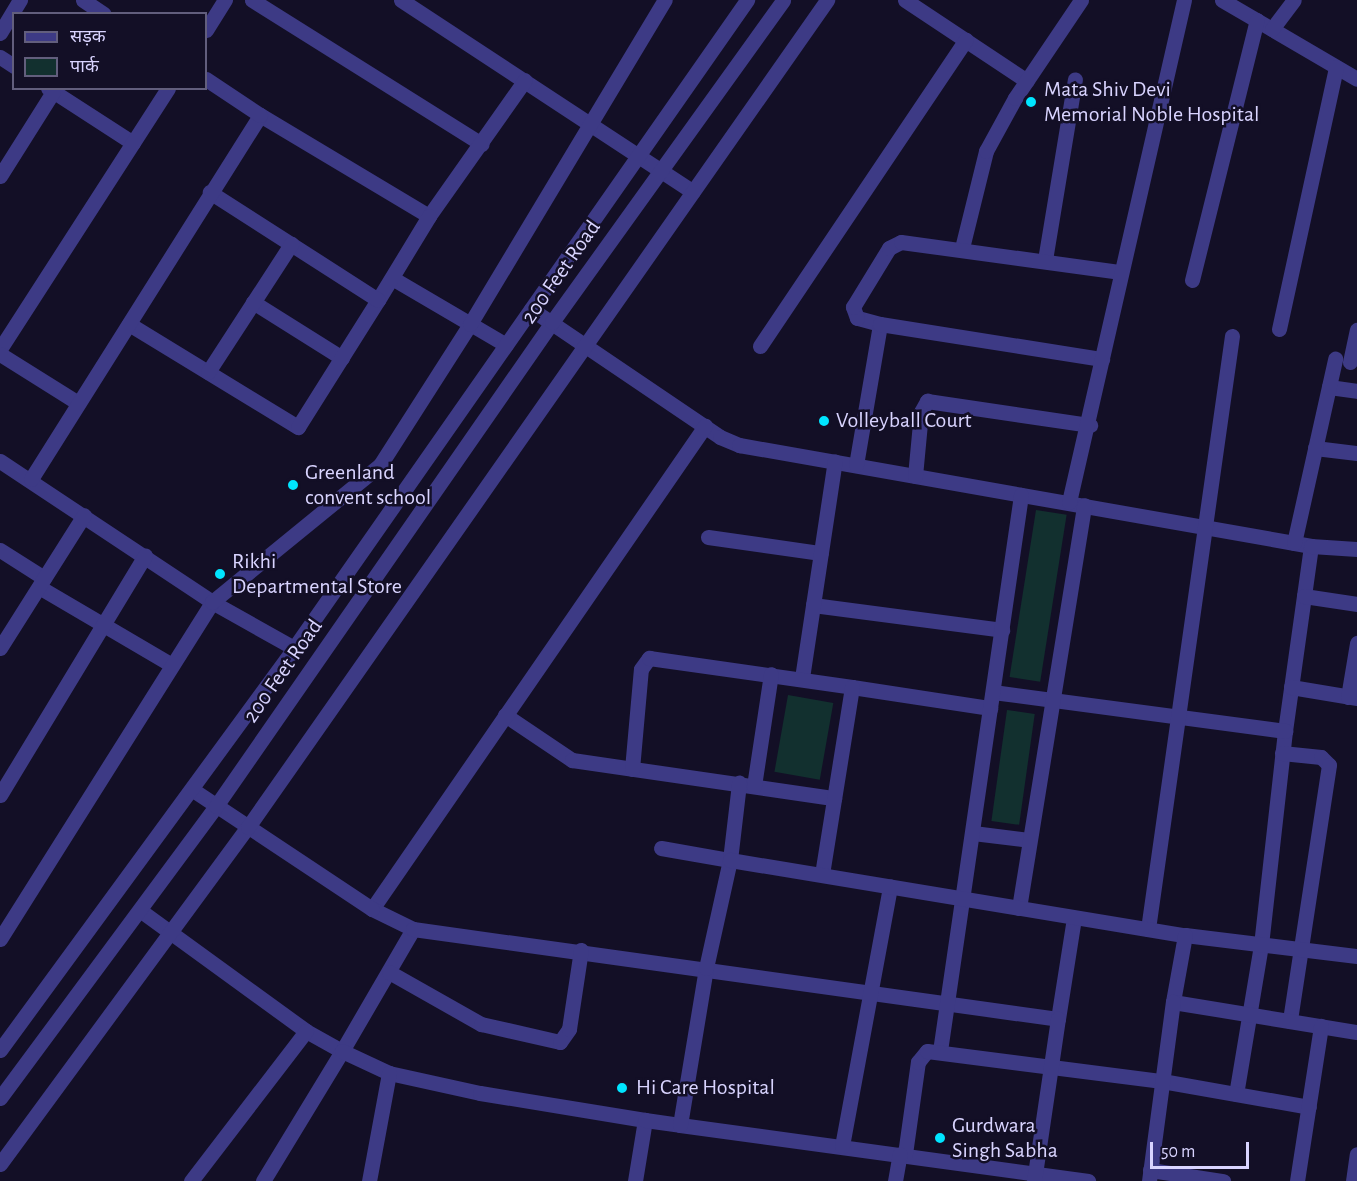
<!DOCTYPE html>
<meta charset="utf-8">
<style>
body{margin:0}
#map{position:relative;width:1357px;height:1181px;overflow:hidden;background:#130f26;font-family:"Alegreya Sans","Noto Sans Devanagari",sans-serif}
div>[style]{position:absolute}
.green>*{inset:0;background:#12302f;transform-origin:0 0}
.minor>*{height:15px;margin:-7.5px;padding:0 7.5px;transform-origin:7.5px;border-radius:7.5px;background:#3d3a85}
.dots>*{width:16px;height:16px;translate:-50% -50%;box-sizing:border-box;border:3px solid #130f26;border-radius:50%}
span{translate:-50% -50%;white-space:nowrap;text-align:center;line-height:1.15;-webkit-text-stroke:5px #130f26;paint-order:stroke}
.poi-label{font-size:22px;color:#d9d4ff}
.left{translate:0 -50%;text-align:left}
.street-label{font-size:22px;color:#d9d4ff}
.legend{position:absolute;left:12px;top:12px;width:195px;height:78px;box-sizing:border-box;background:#130f26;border:2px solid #625e7d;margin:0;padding:8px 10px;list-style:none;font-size:18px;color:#d9d4ff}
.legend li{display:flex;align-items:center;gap:12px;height:30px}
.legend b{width:30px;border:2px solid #625e7d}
.scale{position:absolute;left:1150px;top:1142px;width:99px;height:27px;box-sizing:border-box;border:3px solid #d9d4ff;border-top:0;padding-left:8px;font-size:18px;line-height:21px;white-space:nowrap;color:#d9d4ff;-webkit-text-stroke:4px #130f26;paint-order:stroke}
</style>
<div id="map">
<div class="green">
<i style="left:1036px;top:510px;width:31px;height:169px;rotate:9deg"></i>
<i style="left:788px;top:695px;width:46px;height:78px;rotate:10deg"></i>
<i style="left:1007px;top:710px;width:28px;height:112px;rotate:8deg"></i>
</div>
<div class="minor">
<i style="left:83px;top:0;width:25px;rotate:34deg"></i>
<i style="left:252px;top:0;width:271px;rotate:32.1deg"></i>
<i style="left:401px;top:0;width:349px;rotate:33.3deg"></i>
<i style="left:905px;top:0;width:146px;rotate:33.6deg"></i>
<i style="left:1222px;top:0;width:156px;rotate:30.3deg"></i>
<i style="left:1272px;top:29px;width:36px;rotate:-53deg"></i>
<i style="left:206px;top:30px;width:36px;rotate:-58deg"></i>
<i style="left:0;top:33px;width:39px;rotate:-59deg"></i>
<i style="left:0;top:57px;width:17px;rotate:33deg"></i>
<i style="left:48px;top:88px;width:101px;rotate:32.9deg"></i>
<i style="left:260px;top:115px;width:197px;rotate:30.9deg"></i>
<i style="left:429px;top:216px;width:166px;rotate:-54.8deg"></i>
<i style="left:0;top:176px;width:99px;rotate:-57.8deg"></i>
<i style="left:962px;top:248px;width:100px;rotate:-76.1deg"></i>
<i style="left:986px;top:151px;width:60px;rotate:-61.3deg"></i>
<i style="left:1015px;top:98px;width:118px;rotate:-56deg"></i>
<i style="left:1045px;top:260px;width:183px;rotate:-80.6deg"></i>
<i style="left:392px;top:278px;width:132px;rotate:30.4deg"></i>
<i style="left:1192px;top:280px;width:268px;rotate:-76deg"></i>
<i style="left:378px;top:300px;width:98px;rotate:-58.7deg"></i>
<i style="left:253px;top:302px;width:105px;rotate:32.2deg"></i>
<i style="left:531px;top:309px;width:228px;rotate:34.1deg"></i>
<i style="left:720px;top:437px;width:21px;rotate:23deg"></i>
<i style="left:739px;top:445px;width:581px;rotate:10.01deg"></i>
<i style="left:1311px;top:546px;width:187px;rotate:98deg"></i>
<i style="left:1285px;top:731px;width:215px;rotate:96.4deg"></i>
<i style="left:1261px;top:945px;width:151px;rotate:99.5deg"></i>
<i style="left:129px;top:324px;width:198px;rotate:31.4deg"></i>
<i style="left:298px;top:427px;width:150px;rotate:-57.8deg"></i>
<i style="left:378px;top:300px;width:200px;rotate:-147.3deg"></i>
<i style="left:880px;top:324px;width:24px;rotate:-165deg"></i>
<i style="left:857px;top:318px;width:12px;rotate:-110deg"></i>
<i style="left:853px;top:307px;width:69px;rotate:-58.6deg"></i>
<i style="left:889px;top:248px;width:13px;rotate:-27deg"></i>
<i style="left:901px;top:242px;width:220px;rotate:7.8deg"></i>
<i style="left:1279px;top:329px;width:268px;rotate:-77.7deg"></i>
<i style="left:760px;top:346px;width:369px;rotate:-56.1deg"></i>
<i style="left:0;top:349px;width:310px;rotate:-57.2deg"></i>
<i style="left:0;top:354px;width:92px;rotate:32.1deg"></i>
<i style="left:1350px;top:362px;width:33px;rotate:-78deg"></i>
<i style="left:208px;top:372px;width:153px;rotate:-57deg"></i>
<i style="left:1329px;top:387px;width:28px;rotate:8deg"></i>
<i style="left:1315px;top:448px;width:42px;rotate:6.8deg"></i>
<i style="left:0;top:461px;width:255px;rotate:33.6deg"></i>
<i style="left:212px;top:602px;width:94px;rotate:29.3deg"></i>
<i style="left:856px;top:465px;width:143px;rotate:-80.3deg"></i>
<i style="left:880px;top:324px;width:225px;rotate:9deg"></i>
<i style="left:915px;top:476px;width:64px;rotate:-84.6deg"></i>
<i style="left:921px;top:412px;width:13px;rotate:-61deg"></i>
<i style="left:927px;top:401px;width:165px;rotate:8.4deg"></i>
<i style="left:31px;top:479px;width:430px;rotate:-57.8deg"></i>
<i style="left:260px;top:115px;width:65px;rotate:-146.3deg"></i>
<i style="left:1069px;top:502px;width:515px;rotate:-77.1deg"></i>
<i style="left:708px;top:537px;width:114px;rotate:8.1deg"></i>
<i style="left:1294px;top:543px;width:189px;rotate:-77.4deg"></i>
<i style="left:1311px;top:546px;width:46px;rotate:3.7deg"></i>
<i style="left:0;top:550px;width:52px;rotate:32.5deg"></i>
<i style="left:39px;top:587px;width:154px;rotate:30.4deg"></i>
<i style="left:1304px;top:596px;width:54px;rotate:8.6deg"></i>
<i style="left:813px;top:605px;width:191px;rotate:7.5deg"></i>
<i style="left:0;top:648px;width:157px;rotate:-57.7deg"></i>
<i style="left:802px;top:678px;width:219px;rotate:-81.4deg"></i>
<i style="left:852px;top:687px;width:140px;rotate:8.7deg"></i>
<i style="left:1291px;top:687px;width:67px;rotate:9.5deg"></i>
<i style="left:993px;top:692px;width:295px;rotate:7.6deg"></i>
<i style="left:1348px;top:697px;width:55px;rotate:-80.5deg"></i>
<i style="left:505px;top:715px;width:81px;rotate:33.9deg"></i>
<i style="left:572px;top:760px;width:265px;rotate:8.3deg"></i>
<i style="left:1282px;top:753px;width:39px;rotate:6deg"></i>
<i style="left:1321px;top:757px;width:11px;rotate:45deg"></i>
<i style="left:1329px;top:765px;width:259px;rotate:98.7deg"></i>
<i style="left:632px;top:769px;width:100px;rotate:-84.9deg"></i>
<i style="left:641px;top:669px;width:14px;rotate:-54deg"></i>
<i style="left:649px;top:658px;width:205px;rotate:8.1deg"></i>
<i style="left:852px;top:687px;width:189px;rotate:99.1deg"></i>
<i style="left:754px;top:786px;width:113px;rotate:-81.4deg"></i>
<i style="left:0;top:795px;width:280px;rotate:-58.8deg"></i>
<i style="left:973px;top:833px;width:56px;rotate:7.1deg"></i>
<i style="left:661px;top:848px;width:70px;rotate:9.9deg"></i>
<i style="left:730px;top:860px;width:78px;rotate:-83.3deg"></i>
<i style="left:1019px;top:908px;width:408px;rotate:-80.8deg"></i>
<i style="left:372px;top:909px;width:587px;rotate:-55.42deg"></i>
<i style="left:141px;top:911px;width:204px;rotate:36deg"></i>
<i style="left:306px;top:1031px;width:41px;rotate:29.1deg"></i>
<i style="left:342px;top:1051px;width:141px;rotate:-59.8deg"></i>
<i style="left:413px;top:929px;width:46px;rotate:-154deg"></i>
<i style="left:372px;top:909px;width:215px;rotate:-146.4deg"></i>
<i style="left:413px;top:929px;width:651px;rotate:7.94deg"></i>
<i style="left:1058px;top:1019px;width:102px;rotate:-81deg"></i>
<i style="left:1148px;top:929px;width:599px;rotate:-81.94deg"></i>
<i style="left:1185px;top:935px;width:173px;rotate:7deg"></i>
<i style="left:0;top:939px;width:398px;rotate:-57.8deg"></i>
<i style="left:212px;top:602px;width:217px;rotate:-39.2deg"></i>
<i style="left:380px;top:465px;width:167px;rotate:-57.4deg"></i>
<i style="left:470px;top:324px;width:378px;rotate:-59deg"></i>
<i style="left:389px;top:972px;width:106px;rotate:29.5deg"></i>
<i style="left:481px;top:1024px;width:81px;rotate:12.8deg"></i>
<i style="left:560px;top:1042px;width:16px;rotate:-55deg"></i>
<i style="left:569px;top:1029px;width:80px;rotate:-81.4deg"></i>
<i style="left:0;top:1050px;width:498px;rotate:-53.8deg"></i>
<i style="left:294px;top:648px;width:791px;rotate:-55.04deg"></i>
<i style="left:940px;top:1051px;width:562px;rotate:-81.71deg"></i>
<i style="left:0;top:1098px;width:363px;rotate:-53.5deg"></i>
<i style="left:216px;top:806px;width:589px;rotate:-55.23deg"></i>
<i style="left:552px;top:322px;width:396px;rotate:-54.3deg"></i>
<i style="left:680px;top:1125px;width:412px;rotate:7.8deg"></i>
<i style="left:842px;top:1146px;width:264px;rotate:-79.5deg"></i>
<i style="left:905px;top:1154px;width:93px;rotate:-82deg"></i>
<i style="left:918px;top:1062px;width:14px;rotate:-51deg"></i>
<i style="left:927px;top:1051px;width:237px;rotate:7.3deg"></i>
<i style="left:1162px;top:1081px;width:149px;rotate:10deg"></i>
<i style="left:0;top:1164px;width:418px;rotate:-53.7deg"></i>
<i style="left:248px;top:827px;width:1010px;rotate:-55deg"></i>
<i style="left:1150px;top:1170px;width:74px;rotate:8.6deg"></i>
<i style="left:191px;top:1181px;width:189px;rotate:-52.5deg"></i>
<i style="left:263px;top:1181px;width:152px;rotate:-58.7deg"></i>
<i style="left:342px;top:1051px;width:52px;rotate:25.1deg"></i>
<i style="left:389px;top:1073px;width:93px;rotate:12.4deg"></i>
<i style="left:480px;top:1093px;width:167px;rotate:9.3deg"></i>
<i style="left:369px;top:1181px;width:110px;rotate:-79.5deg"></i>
<i style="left:635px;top:1181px;width:62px;rotate:-80.7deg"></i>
<i style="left:645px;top:1120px;width:35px;rotate:8deg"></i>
<i style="left:680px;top:1125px;width:159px;rotate:-80.6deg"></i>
<i style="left:706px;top:968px;width:111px;rotate:-77.5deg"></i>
<i style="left:730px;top:860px;width:461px;rotate:9.4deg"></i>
<i style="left:1185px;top:935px;width:68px;rotate:100.2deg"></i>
<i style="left:1173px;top:1002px;width:186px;rotate:9.3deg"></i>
<i style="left:895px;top:1181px;width:27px;rotate:-80deg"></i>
<i style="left:1034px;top:1181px;width:164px;rotate:-81.6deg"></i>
<i style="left:1149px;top:1181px;width:181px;rotate:-82.4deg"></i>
<i style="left:1297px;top:1181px;width:157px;rotate:-81.2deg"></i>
<i style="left:1353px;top:1181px;width:27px;rotate:-82deg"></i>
</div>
<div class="dots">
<i style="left:1031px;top:102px;background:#00e5ff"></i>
<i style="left:824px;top:421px;background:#00e5ff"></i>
<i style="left:293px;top:485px;background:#00e5ff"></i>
<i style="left:220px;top:574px;background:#00e5ff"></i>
<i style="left:622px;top:1088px;background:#00e5ff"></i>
<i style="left:940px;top:1138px;background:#00e5ff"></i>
</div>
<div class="poi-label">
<span class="left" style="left:1044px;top:102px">Mata Shiv Devi<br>Memorial Noble Hospital</span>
<span class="left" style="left:836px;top:421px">Volleyball Court</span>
<span class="left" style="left:305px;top:485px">Greenland<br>convent school</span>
<span class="left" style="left:232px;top:574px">Rikhi<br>Departmental Store</span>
<span class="left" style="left:636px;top:1088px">Hi Care Hospital</span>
<span class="left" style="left:952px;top:1138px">Gurdwara<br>Singh Sabha</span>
</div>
<div class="street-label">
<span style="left:561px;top:272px;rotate:-55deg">200 Feet Road</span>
<span style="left:283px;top:671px;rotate:-55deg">200 Feet Road</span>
</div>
<ul class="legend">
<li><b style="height:8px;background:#3d3a85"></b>सड़क</li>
<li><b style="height:16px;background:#12302f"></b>पार्क</li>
</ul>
<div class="scale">50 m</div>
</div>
